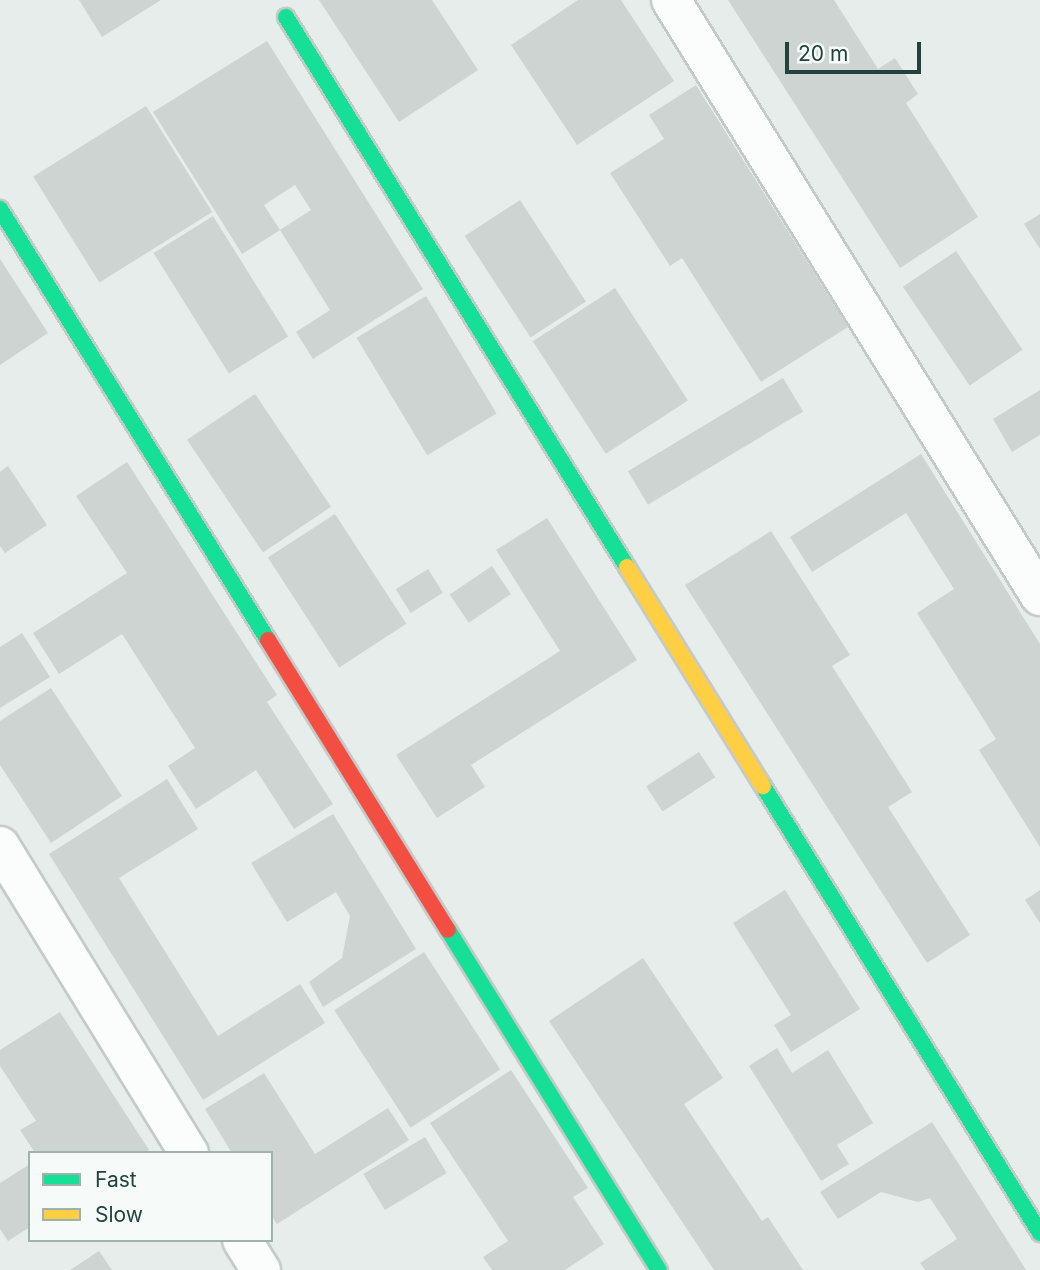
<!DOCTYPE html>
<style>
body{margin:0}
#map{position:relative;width:1040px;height:1270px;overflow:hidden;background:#e7edea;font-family:Inter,sans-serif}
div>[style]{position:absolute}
.building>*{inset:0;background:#ced4d2;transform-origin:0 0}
.roads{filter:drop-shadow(2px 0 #c4cac8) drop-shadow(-2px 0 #c4cac8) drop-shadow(0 2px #c4cac8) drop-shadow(0 -2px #c4cac8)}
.street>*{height:38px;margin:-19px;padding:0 19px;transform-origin:19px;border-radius:19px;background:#fbfcfc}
.fast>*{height:16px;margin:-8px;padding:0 8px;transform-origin:8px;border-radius:8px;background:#16e098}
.slow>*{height:16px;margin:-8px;padding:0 8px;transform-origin:8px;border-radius:8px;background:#ffcf43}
.jam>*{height:16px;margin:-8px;padding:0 8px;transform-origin:8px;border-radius:8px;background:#f24e42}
span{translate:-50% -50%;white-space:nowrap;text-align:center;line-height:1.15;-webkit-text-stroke:7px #f6fbf9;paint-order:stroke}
.legend{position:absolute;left:28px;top:1151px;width:245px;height:91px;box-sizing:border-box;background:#f6fbf9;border:2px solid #a1b1ad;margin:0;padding:9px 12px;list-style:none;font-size:21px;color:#22433c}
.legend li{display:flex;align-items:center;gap:14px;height:35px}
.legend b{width:35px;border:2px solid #a1b1ad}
.scale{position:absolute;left:785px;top:42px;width:136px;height:32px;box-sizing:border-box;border:4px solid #22433c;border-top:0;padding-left:9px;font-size:21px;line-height:24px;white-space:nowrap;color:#22433c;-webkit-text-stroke:5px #f6fbf9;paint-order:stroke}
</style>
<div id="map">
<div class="building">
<i style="clip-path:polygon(79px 0,161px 0,102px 37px)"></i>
<i style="clip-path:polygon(319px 0,432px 0,478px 70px,399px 122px)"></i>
<i style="clip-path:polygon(578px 0,621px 0,674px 81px,577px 145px,511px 45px)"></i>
<i style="clip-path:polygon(728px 0,834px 0,878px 69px,895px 58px,918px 94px,906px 103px,978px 217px,900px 268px)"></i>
<i style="clip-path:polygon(267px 41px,423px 289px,313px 359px,296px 332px,330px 310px,280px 230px,311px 210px,295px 185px,264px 205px,280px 230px,242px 254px,153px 112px)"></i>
<i style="clip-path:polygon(696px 85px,848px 327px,761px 382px,682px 258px,670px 266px,610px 173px,664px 139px,649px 115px)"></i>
<i style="left:146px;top:106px;width:125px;height:133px;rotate:58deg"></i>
<i style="left:520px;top:200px;width:121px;height:66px;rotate:57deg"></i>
<i style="clip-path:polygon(1040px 214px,1040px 249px,1024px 224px)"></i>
<i style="left:213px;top:216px;width:142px;height:70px;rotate:58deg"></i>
<i style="left:956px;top:251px;width:119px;height:64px;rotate:56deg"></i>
<i style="clip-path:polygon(0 259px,48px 333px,0 365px)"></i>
<i style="left:615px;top:288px;width:134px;height:98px;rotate:57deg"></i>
<i style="left:426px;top:296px;width:137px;height:81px;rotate:59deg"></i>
<i style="left:783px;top:378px;width:39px;height:181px;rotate:59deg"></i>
<i style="clip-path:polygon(1040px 390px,1040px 435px,1012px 452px,993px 419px)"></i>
<i style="left:255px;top:394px;width:136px;height:82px;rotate:56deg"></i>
<i style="clip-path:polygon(921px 454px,1040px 644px,1040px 847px,979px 750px,996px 739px,917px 613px,954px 589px,906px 513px,812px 572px,790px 537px)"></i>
<i style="clip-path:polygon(127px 462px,277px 695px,267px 702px,333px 804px,294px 829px,256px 770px,196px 809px,168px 766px,195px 748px,122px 634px,59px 674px,33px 633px,127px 573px,76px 496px)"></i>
<i style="clip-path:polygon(8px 466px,47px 525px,5px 553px,0 546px,0 472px)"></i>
<i style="left:335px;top:514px;width:131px;height:80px;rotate:57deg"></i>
<i style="clip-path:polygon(547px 518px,637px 660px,471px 765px,485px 787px,437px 818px,396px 755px,560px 651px,496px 550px)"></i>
<i style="clip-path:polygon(771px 531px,850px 655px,832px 666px,912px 792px,888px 807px,970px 935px,927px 963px,685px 585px)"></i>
<i style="left:492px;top:566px;width:34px;height:51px;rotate:56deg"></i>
<i style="left:428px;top:569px;width:28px;height:38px;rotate:58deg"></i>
<i style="clip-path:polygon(22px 633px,50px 677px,0 708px,0 647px)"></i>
<i style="clip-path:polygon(51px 688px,122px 796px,51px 843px,0 765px,0 721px)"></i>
<i style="left:699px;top:752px;width:30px;height:63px;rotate:57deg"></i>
<i style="clip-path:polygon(167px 779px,198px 829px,119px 878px,218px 1036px,300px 984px,325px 1023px,203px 1100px,49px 854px)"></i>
<i style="clip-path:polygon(333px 814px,416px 949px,323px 1007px,309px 982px,342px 958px,350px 916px,336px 892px,287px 922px,251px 863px)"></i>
<i style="clip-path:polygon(785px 890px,860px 1009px,791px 1052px,774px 1025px,791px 1015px,733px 923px)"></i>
<i style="clip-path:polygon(1040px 890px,1040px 923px,1025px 900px)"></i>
<i style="left:424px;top:952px;width:140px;height:107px;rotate:57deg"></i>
<i style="clip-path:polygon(643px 958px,723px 1078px,684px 1104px,762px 1221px,768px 1217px,803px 1270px,714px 1270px,549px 1021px)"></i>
<i style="clip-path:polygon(60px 1012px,149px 1150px,145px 1153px,35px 1153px,20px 1130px,36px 1121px,0 1066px,0 1050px)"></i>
<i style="clip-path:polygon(777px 1048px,792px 1073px,828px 1050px,873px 1123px,837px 1145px,849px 1164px,821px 1181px,749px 1066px)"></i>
<i style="clip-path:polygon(511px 1070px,588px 1188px,573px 1197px,604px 1244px,565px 1270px,492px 1270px,483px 1257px,508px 1241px,430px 1123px)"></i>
<i style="clip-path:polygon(264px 1073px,315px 1154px,388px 1108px,409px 1140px,277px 1224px,271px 1215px,271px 1153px,232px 1153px,205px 1109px)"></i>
<i style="clip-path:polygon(932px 1122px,1009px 1243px,1026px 1270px,925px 1270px,920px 1263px,957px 1239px,930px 1198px,918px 1202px,881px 1192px,838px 1219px,820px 1192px)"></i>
<i style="left:425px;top:1137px;width:42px;height:72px;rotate:59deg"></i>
<i style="clip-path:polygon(30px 1164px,30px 1227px,8px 1241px,0 1229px,0 1183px)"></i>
<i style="clip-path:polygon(99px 1251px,112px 1270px,70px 1270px)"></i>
</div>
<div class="roads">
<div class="street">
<i style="left:671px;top:0;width:701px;rotate:58.24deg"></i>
<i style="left:0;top:846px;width:361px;rotate:58.4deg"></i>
<i style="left:242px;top:1240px;width:36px;rotate:58deg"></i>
</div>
<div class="fast">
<i style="left:286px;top:17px;width:647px;rotate:58.2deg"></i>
<i style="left:0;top:209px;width:508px;rotate:58.13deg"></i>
<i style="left:763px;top:786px;width:526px;rotate:58.21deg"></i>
<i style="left:448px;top:930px;width:400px;rotate:58.2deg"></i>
</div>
<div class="slow">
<i style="left:627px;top:567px;width:258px;rotate:58.2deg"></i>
</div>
<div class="jam">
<i style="left:268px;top:640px;width:341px;rotate:58.2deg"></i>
</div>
</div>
<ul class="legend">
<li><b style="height:9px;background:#16e098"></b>Fast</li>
<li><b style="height:9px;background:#ffcf43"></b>Slow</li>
</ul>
<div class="scale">20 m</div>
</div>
